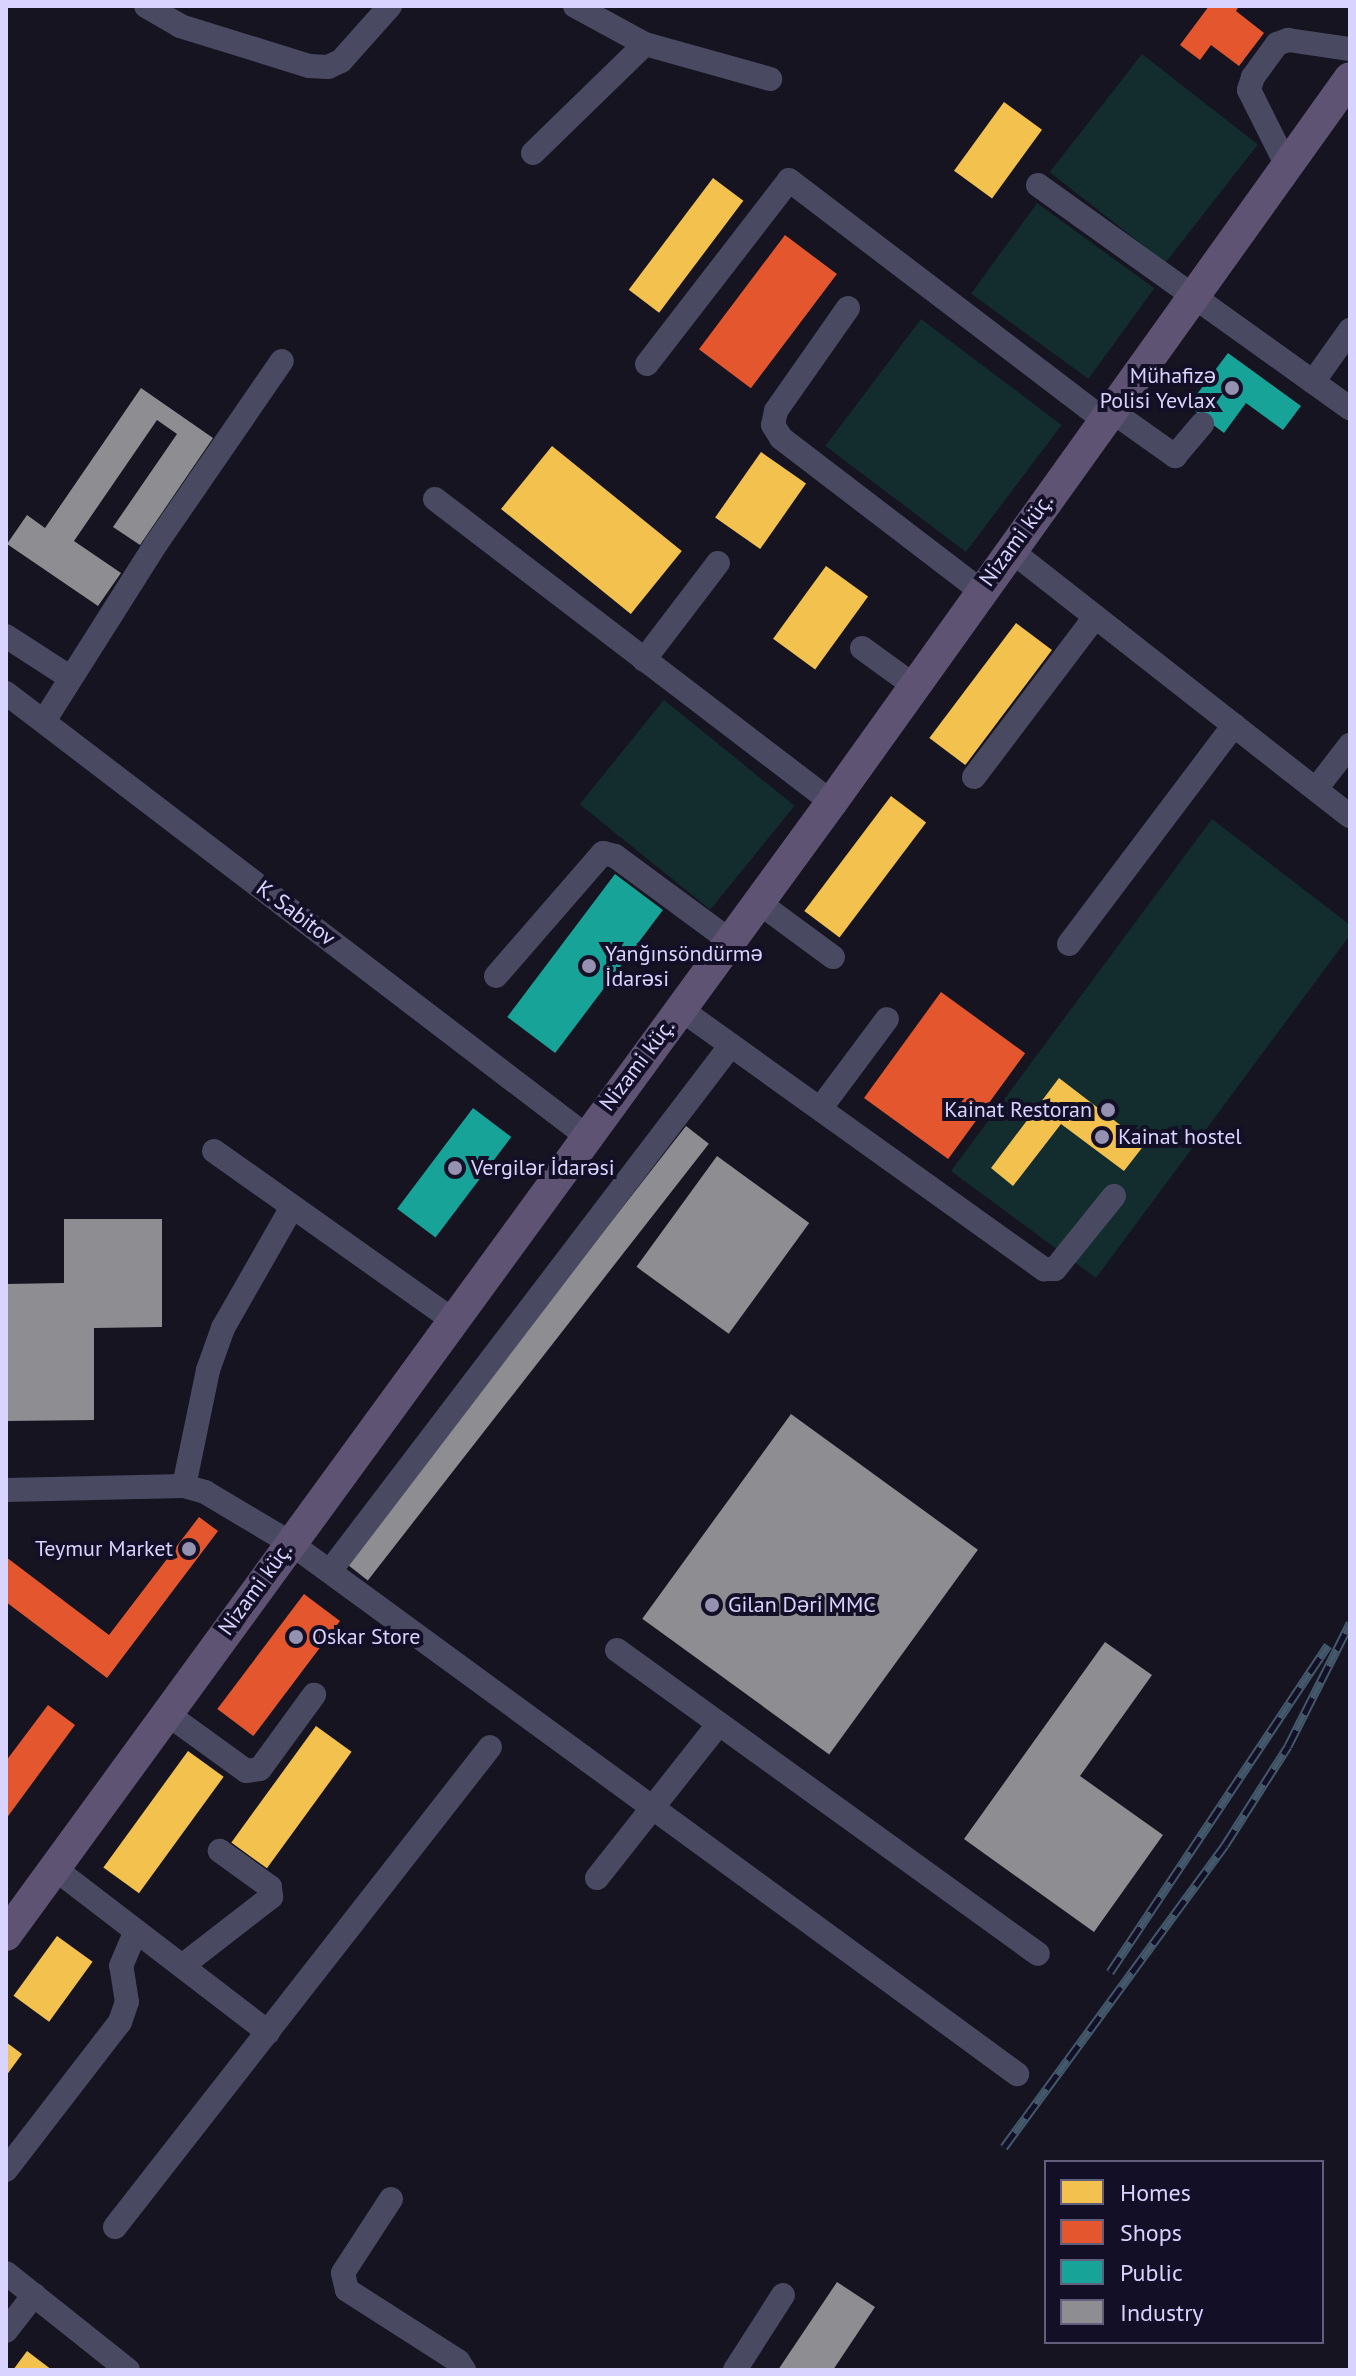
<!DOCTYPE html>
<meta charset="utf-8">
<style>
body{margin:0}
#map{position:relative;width:1356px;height:2376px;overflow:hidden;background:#161421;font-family:"PT Sans",sans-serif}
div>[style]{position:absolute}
.green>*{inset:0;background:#132c2d;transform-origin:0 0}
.homes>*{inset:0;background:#f2c14e;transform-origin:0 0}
.shops>*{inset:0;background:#e4572e;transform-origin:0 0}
.public>*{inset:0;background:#17a398;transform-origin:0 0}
.industry>*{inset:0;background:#8d8d92;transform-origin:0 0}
.minor>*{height:24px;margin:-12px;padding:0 12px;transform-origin:12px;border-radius:12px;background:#4a4962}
.major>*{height:32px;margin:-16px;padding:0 16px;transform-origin:16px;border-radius:16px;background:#5e5373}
.rail>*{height:9px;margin-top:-4.5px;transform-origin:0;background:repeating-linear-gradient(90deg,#130f26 0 18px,#43596b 0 36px);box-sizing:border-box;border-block:2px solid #43596b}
.dots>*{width:22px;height:22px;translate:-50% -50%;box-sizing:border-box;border:4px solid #130f26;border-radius:50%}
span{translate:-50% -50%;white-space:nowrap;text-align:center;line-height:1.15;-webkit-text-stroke:8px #130f26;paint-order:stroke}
.poi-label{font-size:22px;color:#d9d4ff}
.right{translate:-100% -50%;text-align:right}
.left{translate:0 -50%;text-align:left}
.street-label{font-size:22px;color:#d9d4ff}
.frame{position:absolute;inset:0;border:8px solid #d9d4ff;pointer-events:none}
.legend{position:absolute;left:1044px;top:2160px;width:280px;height:184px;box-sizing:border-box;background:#130f26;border:2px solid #625e7d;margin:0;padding:10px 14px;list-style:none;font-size:24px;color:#d9d4ff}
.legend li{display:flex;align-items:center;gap:16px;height:40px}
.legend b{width:40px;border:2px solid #625e7d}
</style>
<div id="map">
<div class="green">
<i style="left:1142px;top:54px;width:147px;height:150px;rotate:38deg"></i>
<i style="left:1037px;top:203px;width:145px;height:112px;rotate:36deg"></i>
<i style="left:921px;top:319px;width:176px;height:159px;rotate:37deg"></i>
<i style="left:664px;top:700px;width:168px;height:134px;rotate:39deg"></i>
<i style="clip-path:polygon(1212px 819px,1350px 925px,1350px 935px,1096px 1278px,951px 1171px)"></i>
</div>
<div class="homes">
<i style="left:1004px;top:102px;width:47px;height:85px;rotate:36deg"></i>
<i style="left:713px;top:178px;width:38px;height:140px;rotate:37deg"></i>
<i style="left:552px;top:446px;width:167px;height:81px;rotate:39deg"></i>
<i style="left:761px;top:452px;width:55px;height:80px;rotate:35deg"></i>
<i style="left:826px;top:566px;width:52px;height:90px;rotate:36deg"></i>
<i style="left:1016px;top:623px;width:45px;height:144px;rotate:37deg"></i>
<i style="left:891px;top:796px;width:44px;height:144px;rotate:37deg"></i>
<i style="clip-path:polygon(1059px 1078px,1145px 1144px,1124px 1171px,1061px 1124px,1013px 1186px,991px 1168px)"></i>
<i style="left:316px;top:1726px;width:44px;height:144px;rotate:36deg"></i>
<i style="left:188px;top:1751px;width:44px;height:144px;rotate:36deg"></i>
<i style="left:57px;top:1936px;width:44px;height:74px;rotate:36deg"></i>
<i style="clip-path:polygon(6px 2042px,22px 2054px,6px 2076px)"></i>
<i style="clip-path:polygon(27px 2351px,52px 2370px,13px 2370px)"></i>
</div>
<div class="shops">
<i style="clip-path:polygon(1209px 6px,1239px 6px,1236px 11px,1264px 33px,1239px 66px,1211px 45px,1200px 60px,1180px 45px)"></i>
<i style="left:785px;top:235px;width:65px;height:143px;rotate:37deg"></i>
<i style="left:941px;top:992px;width:104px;height:131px;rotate:36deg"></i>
<i style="clip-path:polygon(199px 1517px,218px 1531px,107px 1678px,6px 1602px,6px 1557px,109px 1635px)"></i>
<i style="left:304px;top:1594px;width:45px;height:144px;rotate:37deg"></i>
<i style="clip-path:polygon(48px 1705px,75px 1725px,6px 1819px,6px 1761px)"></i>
</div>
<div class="public">
<i style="clip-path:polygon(1228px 353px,1301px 406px,1283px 430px,1246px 403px,1224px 433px,1188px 406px)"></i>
<i style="left:615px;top:874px;width:60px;height:179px;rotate:37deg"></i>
<i style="left:473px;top:1108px;width:48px;height:126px;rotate:37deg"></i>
</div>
<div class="industry">
<i style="clip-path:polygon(141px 388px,213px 438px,140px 545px,113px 527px,177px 434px,157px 420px,74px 541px,121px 573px,98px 606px,7px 544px,27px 515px,45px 528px)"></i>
<i style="left:686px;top:1126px;width:29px;height:554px;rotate:38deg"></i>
<i style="left:717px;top:1156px;width:114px;height:137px;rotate:36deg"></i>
<i style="clip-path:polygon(64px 1219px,162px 1219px,162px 1327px,94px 1328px,94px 1420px,6px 1421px,6px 1284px,64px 1283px)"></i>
<i style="left:791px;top:1414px;width:231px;height:253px;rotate:36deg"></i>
<i style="clip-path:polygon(1105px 1642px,1152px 1675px,1080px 1776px,1163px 1835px,1094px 1932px,964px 1839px)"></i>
<i style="clip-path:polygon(837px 2282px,875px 2307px,833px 2370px,778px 2370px)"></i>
</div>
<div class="minor">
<i style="left:146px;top:6px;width:39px;rotate:30deg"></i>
<i style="left:180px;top:26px;width:135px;rotate:17.2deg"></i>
<i style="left:309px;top:66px;width:19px;rotate:3deg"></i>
<i style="left:328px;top:67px;width:14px;rotate:-25deg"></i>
<i style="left:341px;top:61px;width:74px;rotate:-48.3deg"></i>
<i style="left:575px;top:6px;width:80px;rotate:28.5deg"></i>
<i style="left:645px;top:44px;width:130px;rotate:15.6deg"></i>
<i style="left:533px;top:153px;width:156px;rotate:-44.2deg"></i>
<i style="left:1287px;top:166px;width:85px;rotate:-116.6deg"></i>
<i style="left:1249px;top:90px;width:14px;rotate:-73deg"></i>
<i style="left:1253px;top:77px;width:41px;rotate:-54deg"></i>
<i style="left:1277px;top:44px;width:12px;rotate:-20deg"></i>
<i style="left:1288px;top:40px;width:63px;rotate:8.3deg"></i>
<i style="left:1038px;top:185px;width:384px;rotate:35.6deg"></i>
<i style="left:848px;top:308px;width:126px;rotate:125deg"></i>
<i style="left:776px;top:411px;width:14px;rotate:102deg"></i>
<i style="left:773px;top:425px;width:15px;rotate:58deg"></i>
<i style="left:781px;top:438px;width:250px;rotate:37.4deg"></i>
<i style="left:647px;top:364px;width:232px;rotate:-52.3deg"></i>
<i style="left:789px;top:180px;width:395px;rotate:37.3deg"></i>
<i style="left:1313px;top:382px;width:64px;rotate:-54.6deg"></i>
<i style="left:1110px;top:410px;width:80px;rotate:35.3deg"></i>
<i style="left:1175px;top:456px;width:42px;rotate:-49.8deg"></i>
<i style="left:435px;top:499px;width:499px;rotate:37.4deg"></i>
<i style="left:1009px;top:549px;width:433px;rotate:38.1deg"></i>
<i style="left:6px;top:636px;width:77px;rotate:32.9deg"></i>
<i style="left:862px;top:648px;width:63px;rotate:36deg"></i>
<i style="left:644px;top:660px;width:122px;rotate:-52.7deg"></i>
<i style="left:6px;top:693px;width:728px;rotate:37.36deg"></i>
<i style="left:44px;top:721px;width:209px;rotate:-57.7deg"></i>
<i style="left:156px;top:544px;width:222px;rotate:-55.5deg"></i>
<i style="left:974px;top:777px;width:201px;rotate:-52.9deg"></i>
<i style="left:1316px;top:789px;width:56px;rotate:-52.3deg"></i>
<i style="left:758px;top:902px;width:93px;rotate:36.3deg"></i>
<i style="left:1069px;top:944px;width:274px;rotate:-53deg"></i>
<i style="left:496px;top:976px;width:163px;rotate:-49deg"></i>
<i style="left:603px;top:853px;width:12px;rotate:14deg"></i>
<i style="left:615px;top:856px;width:142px;rotate:36.4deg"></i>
<i style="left:679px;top:1008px;width:449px;rotate:35.6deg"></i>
<i style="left:1044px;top:1269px;width:11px"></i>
<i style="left:1055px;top:1269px;width:94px;rotate:-51.1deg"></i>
<i style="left:820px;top:1109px;width:112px;rotate:-53.3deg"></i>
<i style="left:214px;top:1151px;width:291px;rotate:35.3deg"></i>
<i style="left:184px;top:1486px;width:118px;rotate:-78.3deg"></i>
<i style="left:208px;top:1370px;width:45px;rotate:-70.3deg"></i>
<i style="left:223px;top:1328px;width:139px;rotate:-60.3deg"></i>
<i style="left:6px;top:1490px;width:178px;rotate:-1.3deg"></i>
<i style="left:184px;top:1486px;width:22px;rotate:16deg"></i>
<i style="left:205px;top:1492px;width:98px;rotate:30.8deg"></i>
<i style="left:289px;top:1542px;width:902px;rotate:36.16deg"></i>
<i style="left:330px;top:1571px;width:661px;rotate:-52.68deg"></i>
<i style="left:617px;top:1650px;width:519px;rotate:35.83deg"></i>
<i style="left:166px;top:1713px;width:99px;rotate:35.9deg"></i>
<i style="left:246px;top:1771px;width:14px;rotate:-8deg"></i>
<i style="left:260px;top:1769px;width:92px;rotate:-53.9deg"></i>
<i style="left:54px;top:1868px;width:270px;rotate:37.5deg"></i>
<i style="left:597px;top:1878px;width:195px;rotate:-51.7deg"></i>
<i style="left:182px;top:1966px;width:113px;rotate:-37.8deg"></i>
<i style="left:271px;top:1897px;width:10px;rotate:-96deg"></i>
<i style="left:270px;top:1887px;width:62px;rotate:-144.2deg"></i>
<i style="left:6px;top:2170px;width:187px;rotate:-52.4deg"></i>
<i style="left:120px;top:2022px;width:21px;rotate:-71deg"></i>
<i style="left:127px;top:2002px;width:36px;rotate:-99deg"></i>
<i style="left:121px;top:1966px;width:38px;rotate:-67deg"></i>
<i style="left:391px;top:2199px;width:88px;rotate:123deg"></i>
<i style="left:343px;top:2273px;width:17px;rotate:77deg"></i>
<i style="left:347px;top:2290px;width:132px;rotate:32.6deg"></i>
<i style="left:458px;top:2361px;width:11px;rotate:56deg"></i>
<i style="left:115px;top:2227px;width:609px;rotate:-52deg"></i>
<i style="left:6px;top:2273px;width:156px;rotate:38.5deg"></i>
<i style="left:6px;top:2331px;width:46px;rotate:-52.1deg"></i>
<i style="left:735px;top:2370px;width:89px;rotate:-57.4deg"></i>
</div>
<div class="major">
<i style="left:6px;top:1935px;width:1402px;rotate:-53.91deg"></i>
<i style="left:832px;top:802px;width:890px;rotate:-54.42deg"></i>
</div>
<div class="rail">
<i style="left:1110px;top:1972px;width:393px;rotate:-56.3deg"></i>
<i style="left:1004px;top:2147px;width:374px;rotate:-53.8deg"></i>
<i style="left:1225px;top:1845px;width:117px;rotate:-57.5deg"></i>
<i style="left:1288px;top:1746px;width:138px;rotate:-63.2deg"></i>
</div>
<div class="dots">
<i style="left:1232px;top:388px;background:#9591b1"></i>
<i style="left:589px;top:966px;background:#9591b1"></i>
<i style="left:1108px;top:1110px;background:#9591b1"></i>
<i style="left:1102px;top:1137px;background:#9591b1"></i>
<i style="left:455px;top:1168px;background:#9591b1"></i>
<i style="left:189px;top:1549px;background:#9591b1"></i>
<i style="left:712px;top:1605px;background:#9591b1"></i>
<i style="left:296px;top:1637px;background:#9591b1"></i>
</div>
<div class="poi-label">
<span class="right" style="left:1216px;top:388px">Mühafizə<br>Polisi Yevlax</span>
<span class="left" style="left:605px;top:966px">Yanğınsöndürmə<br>İdarəsi</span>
<span class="right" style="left:1092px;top:1110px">Kainat Restoran</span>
<span class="left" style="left:1118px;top:1137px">Kainat hostel</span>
<span class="left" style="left:471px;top:1168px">Vergilər İdarəsi</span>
<span class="right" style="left:173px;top:1549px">Teymur Market</span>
<span class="left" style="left:728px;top:1605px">Gilan Dəri MMC</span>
<span class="left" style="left:312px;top:1637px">Oskar Store</span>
</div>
<div class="street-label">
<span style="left:1016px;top:540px;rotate:-54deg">Nizami küç.</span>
<span style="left:296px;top:913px;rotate:37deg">K. Sabitov</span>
<span style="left:637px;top:1065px;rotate:-53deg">Nizami küç.</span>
<span style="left:255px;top:1589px;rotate:-54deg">Nizami küç.</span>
</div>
<div class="frame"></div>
<ul class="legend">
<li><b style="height:22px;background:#f2c14e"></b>Homes</li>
<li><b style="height:22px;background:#e4572e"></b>Shops</li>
<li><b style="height:22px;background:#17a398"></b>Public</li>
<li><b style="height:22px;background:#8d8d92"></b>Industry</li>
</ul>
</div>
